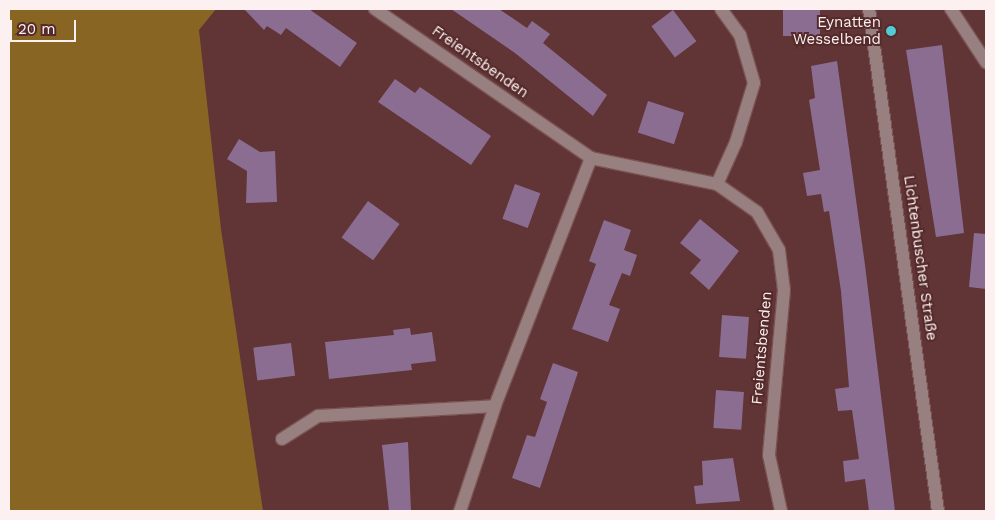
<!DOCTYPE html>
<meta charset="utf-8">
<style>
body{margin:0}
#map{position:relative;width:995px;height:520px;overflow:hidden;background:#613435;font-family:"Work Sans",sans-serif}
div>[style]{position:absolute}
.green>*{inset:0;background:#886522}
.building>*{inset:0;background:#8b6d92;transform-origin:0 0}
.roads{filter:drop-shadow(1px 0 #7a5253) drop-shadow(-1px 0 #7a5253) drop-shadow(0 1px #7a5253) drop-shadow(0 -1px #7a5253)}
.minor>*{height:12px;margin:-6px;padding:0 6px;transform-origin:6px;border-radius:6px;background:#97807f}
.dots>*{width:14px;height:14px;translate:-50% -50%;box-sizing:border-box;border:2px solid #552a2a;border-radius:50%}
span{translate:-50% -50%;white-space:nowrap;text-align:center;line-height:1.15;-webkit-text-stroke:4px #552a2a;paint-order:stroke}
.poi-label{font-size:15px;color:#fcf0f0}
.right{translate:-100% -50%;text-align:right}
.street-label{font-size:15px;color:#fcf0f0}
.frame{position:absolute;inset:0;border:10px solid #fcf0f0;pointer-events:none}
.scale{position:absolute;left:10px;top:20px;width:66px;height:22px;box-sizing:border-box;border:2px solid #fcf0f0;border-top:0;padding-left:6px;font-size:15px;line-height:18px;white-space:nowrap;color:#fcf0f0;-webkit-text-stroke:4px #552a2a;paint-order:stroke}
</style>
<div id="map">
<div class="green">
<i style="clip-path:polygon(9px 9px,216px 9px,199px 30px,221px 229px,263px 511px,9px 511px)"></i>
</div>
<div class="building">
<i style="clip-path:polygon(244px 9px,309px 9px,357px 43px,340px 67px,286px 28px,281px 35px,267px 26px,264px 30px)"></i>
<i style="clip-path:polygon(451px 9px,499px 9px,527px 28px,532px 21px,550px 34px,543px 43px,607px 95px,593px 116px,515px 53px)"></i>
<i style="left:783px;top:9px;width:37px;height:27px"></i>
<i style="left:673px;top:10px;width:39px;height:27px;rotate:53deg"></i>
<i style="clip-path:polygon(942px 45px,964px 233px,936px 237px,906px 50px)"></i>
<i style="clip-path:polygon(837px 61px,865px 265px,895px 511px,869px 511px,865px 479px,845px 482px,843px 461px,859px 459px,852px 410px,838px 411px,835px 389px,849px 387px,841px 291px,829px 211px,824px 212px,821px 194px,807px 196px,803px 173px,820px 170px,809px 100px,815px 98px,811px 66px)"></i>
<i style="clip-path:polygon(395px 79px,415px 93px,420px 87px,491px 136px,471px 165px,378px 102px)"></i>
<i style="left:648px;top:101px;width:38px;height:33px;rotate:18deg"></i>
<i style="clip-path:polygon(239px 139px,260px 152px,275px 151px,277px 202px,246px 203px,247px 171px,227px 159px)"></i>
<i style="left:515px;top:184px;width:27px;height:37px;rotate:20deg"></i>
<i style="left:368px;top:201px;width:39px;height:45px;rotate:36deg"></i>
<i style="clip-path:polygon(700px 219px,739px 251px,709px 290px,690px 273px,701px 260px,680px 243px)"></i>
<i style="clip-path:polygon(604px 220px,631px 230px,624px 250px,637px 255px,630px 276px,622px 273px,609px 305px,620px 309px,608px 342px,572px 329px,596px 264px,589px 261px)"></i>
<i style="clip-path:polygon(974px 233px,986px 234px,986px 289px,969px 287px)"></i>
<i style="left:722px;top:315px;width:27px;height:42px;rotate:4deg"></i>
<i style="clip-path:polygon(410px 328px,411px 335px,432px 332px,436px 361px,411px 364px,412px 370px,329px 379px,325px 342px,394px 335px,393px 330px)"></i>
<i style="left:291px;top:343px;width:33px;height:38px;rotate:83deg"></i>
<i style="clip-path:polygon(553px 363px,578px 372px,540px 488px,512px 478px,527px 435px,535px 437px,547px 402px,540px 399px)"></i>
<i style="left:716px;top:390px;width:28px;height:38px;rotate:4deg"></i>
<i style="clip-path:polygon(408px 442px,411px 511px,389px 511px,382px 445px)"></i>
<i style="clip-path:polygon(733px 458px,740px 501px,696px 504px,694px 486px,703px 485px,702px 461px)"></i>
</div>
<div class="roads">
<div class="minor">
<i style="left:375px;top:9px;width:262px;rotate:34.6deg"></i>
<i style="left:591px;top:158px;width:266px;rotate:111.2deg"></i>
<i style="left:495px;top:406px;width:111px;rotate:108.4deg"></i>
<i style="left:721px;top:9px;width:32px;rotate:54deg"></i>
<i style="left:740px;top:35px;width:50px;rotate:73.7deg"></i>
<i style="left:754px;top:83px;width:62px;rotate:107deg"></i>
<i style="left:736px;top:142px;width:46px;rotate:114.3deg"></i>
<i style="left:717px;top:184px;width:49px;rotate:35deg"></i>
<i style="left:757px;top:212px;width:44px;rotate:59.9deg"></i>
<i style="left:779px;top:250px;width:40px;rotate:82.9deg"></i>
<i style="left:784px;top:290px;width:166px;rotate:95.2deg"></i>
<i style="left:769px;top:455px;width:57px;rotate:77.9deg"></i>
<i style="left:869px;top:9px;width:507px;rotate:82.17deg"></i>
<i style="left:951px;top:9px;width:64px;rotate:56.6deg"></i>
<i style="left:591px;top:158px;width:129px;rotate:11.7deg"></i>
<i style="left:282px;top:439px;width:43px;rotate:-32.6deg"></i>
<i style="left:318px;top:416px;width:177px;rotate:-3.2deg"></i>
</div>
</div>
<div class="dots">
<i style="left:891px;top:31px;background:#51ccd2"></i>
</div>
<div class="poi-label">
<span class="right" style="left:881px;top:31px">Eynatten<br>Wesselbend</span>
</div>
<div class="street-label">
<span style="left:480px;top:62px;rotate:35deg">Freientsbenden</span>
<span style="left:920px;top:258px;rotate:82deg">Lichtenbuscher Straße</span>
<span style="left:762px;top:348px;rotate:-85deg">Freientsbenden</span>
</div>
<div class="frame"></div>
<div class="scale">20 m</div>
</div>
